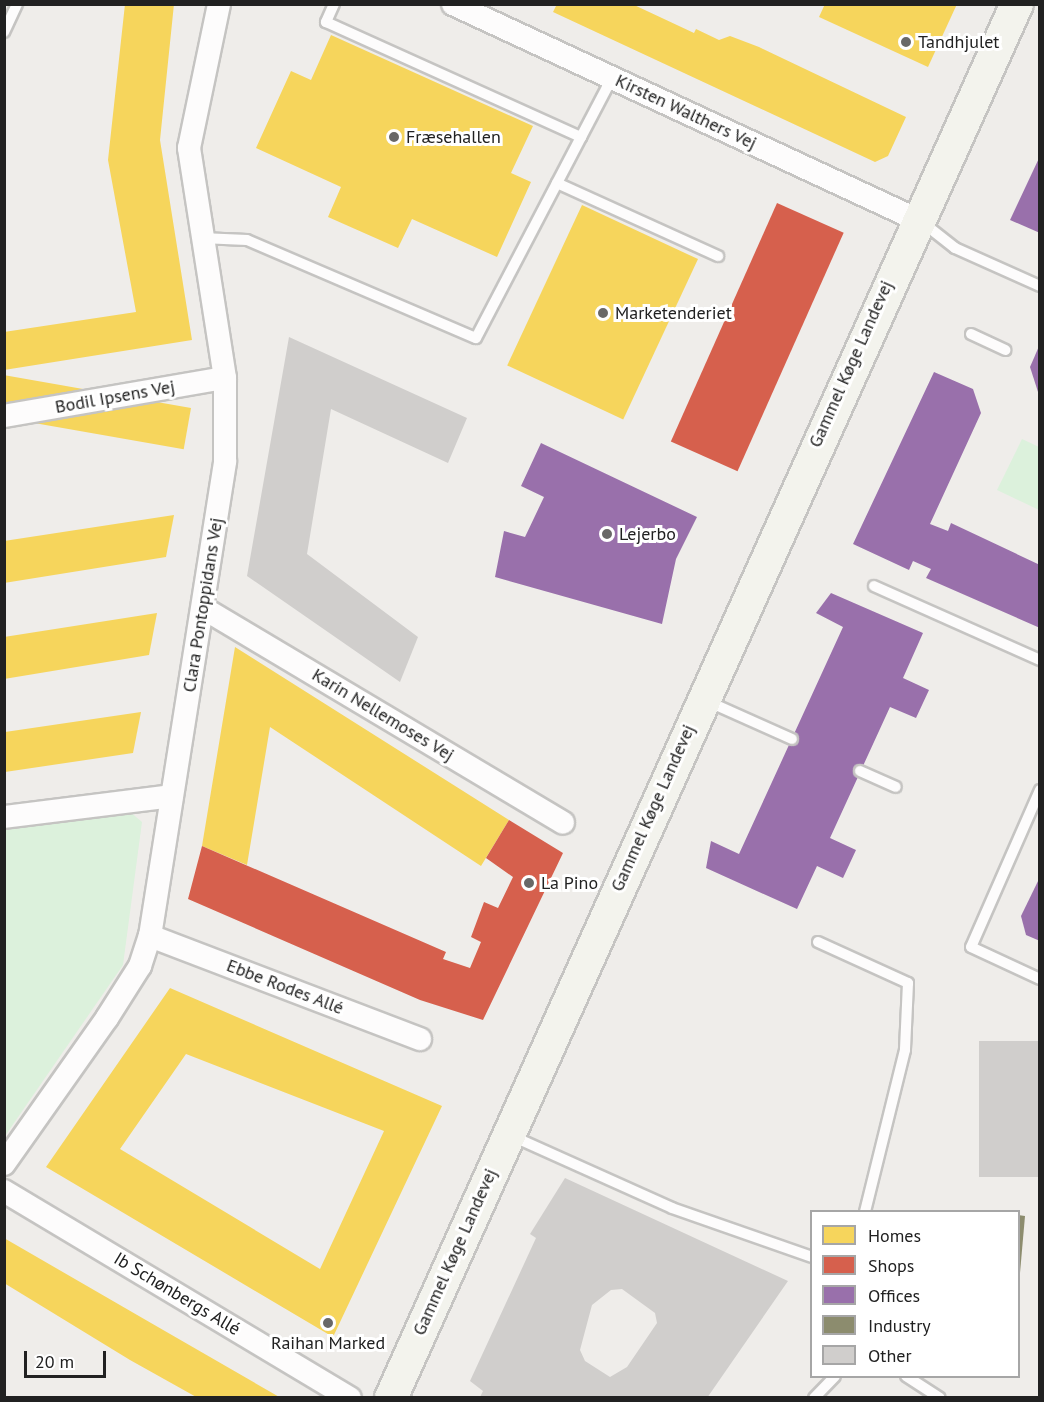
<!DOCTYPE html>
<meta charset="utf-8">
<style>
body{margin:0}
#map{position:relative;width:1044px;height:1402px;overflow:hidden;background:#efedea;font-family:"PT Sans",sans-serif}
div>[style]{position:absolute}
.park>*{inset:0;background:#dcf1dc}
.homes>*{inset:0;background:#f6d55c;transform-origin:0 0}
.shops>*{inset:0;background:#d6604d;transform-origin:0 0}
.offices>*{inset:0;background:#9970ab}
.industry>*{inset:0;background:#8c8c6e}
.building>*{inset:0;background:#d0cecc;transform-origin:0 0}
.roads{filter:drop-shadow(2px 0 #c5c4c2) drop-shadow(-2px 0 #c5c4c2) drop-shadow(0 2px #c5c4c2) drop-shadow(0 -2px #c5c4c2)}
.lane>*{height:10px;margin:-5px;padding:0 5px;transform-origin:5px;border-radius:5px;background:#fdfcfc}
.street>*{height:22px;margin:-11px;padding:0 11px;transform-origin:11px;border-radius:11px;background:#fdfcfc}
.secondary>*{height:32px;margin:-16px;padding:0 16px;transform-origin:16px;border-radius:16px;background:#f3f3ed}
.dots>*{width:16px;height:16px;translate:-50% -50%;box-sizing:border-box;border:3px solid #fff;border-radius:50%}
span{translate:-50% -50%;white-space:nowrap;text-align:center;line-height:1.15;-webkit-text-stroke:6px #fff;paint-order:stroke}
.poi-label{font-size:18px;color:#212121}
.left{translate:0 -50%;text-align:left}
.street-label{font-size:18px;color:#212121}
.frame{position:absolute;inset:0;border:6px solid #212121;pointer-events:none}
.legend{position:absolute;left:810px;top:1210px;width:210px;height:168px;box-sizing:border-box;background:#fff;border:2px solid #a6a6a6;margin:0;padding:8px 10px;list-style:none;font-size:18px;color:#212121}
.legend li{display:flex;align-items:center;gap:12px;height:30px}
.legend b{width:30px;border:2px solid #a6a6a6}
.scale{position:absolute;left:24px;top:1351px;width:82px;height:27px;box-sizing:border-box;border:3px solid #212121;border-top:0;padding-left:8px;font-size:18px;line-height:21px;white-space:nowrap;color:#212121;-webkit-text-stroke:4px #fff;paint-order:stroke}
</style>
<div id="map">
<div class="park">
<i style="clip-path:polygon(1022px 439px,1039px 447px,1039px 510px,997px 490px)"></i>
<i style="clip-path:polygon(129px 811px,142px 822px,123px 965px,5px 1136px,5px 830px)"></i>
</div>
<div class="homes">
<i style="clip-path:polygon(125px 4px,174px 4px,160px 140px,192px 340px,4px 370px,4px 332px,136px 312px,108px 160px)"></i>
<i style="clip-path:polygon(557px 4px,632px 4px,694px 33px,696px 29px,719px 40px,730px 36px,759px 47px,906px 117px,888px 156px,875px 162px,553px 12px)"></i>
<i style="clip-path:polygon(825px 4px,957px 4px,928px 67px,819px 17px)"></i>
<i style="clip-path:polygon(331px 35px,533px 126px,511px 173px,531px 182px,497px 257px,412px 219px,398px 248px,328px 217px,341px 187px,256px 148px,291px 71px,311px 80px)"></i>
<i style="left:582px;top:205px;width:128px;height:177px;rotate:25deg"></i>
<i style="left:191px;top:408px;width:42px;height:189px;rotate:100deg"></i>
<i style="clip-path:polygon(174px 515px,166px 557px,4px 583px,4px 541px)"></i>
<i style="clip-path:polygon(157px 613px,149px 655px,4px 679px,4px 637px)"></i>
<i style="clip-path:polygon(235px 647px,509px 820px,481px 866px,270px 727px,247px 865px,202px 846px)"></i>
<i style="clip-path:polygon(141px 712px,133px 753px,5px 772px,5px 732px)"></i>
<i style="clip-path:polygon(evenodd,170px 988px,442px 1106px,333px 1337px,46px 1167px,170px 988px,186px 1054px,384px 1131px,320px 1269px,120px 1149px,186px 1054px)"></i>
<i style="clip-path:polygon(4px 1238px,151px 1323px,281px 1398px,198px 1398px,130px 1360px,4px 1283px)"></i>
</div>
<div class="shops">
<i style="left:777px;top:203px;width:73px;height:261px;rotate:24deg"></i>
<i style="clip-path:polygon(509px 820px,563px 853px,483px 1020px,420px 1000px,188px 899px,202px 846px,446px 952px,443px 959px,470px 968px,481px 942px,471px 937px,484px 902px,498px 908px,513px 877px,486px 858px)"></i>
</div>
<div class="offices">
<i style="clip-path:polygon(1040px 156px,1040px 233px,1010px 220px)"></i>
<i style="clip-path:polygon(1040px 344px,1040px 395px,1039px 395px,1030px 367px)"></i>
<i style="clip-path:polygon(934px 372px,973px 389px,981px 413px,930px 524px,948px 531px,951px 523px,1040px 565px,1040px 628px,926px 578px,931px 569px,913px 561px,909px 570px,853px 544px)"></i>
<i style="clip-path:polygon(541px 443px,697px 517px,676px 559px,662px 624px,495px 577px,504px 531px,525px 537px,544px 497px,521px 486px)"></i>
<i style="clip-path:polygon(831px 593px,923px 633px,903px 678px,929px 690px,916px 718px,890px 707px,830px 838px,856px 850px,843px 878px,817px 866px,797px 909px,706px 868px,711px 841px,739px 854px,843px 627px,816px 613px)"></i>
<i style="clip-path:polygon(1040px 877px,1040px 941px,1026px 935px,1021px 916px)"></i>
</div>
<div class="industry">
<i style="clip-path:polygon(1018px 1215px,1025px 1216px,1020px 1273px,1018px 1273px)"></i>
</div>
<div class="building">
<i style="clip-path:polygon(289px 337px,467px 418px,448px 463px,331px 409px,307px 554px,418px 637px,400px 682px,247px 576px)"></i>
<i style="left:979px;top:1041px;width:61px;height:136px"></i>
<i style="clip-path:polygon(evenodd,565px 1178px,788px 1281px,707px 1398px,480px 1397px,483px 1391px,470px 1381px,536px 1238px,530px 1234px,565px 1178px,622px 1289px,655px 1313px,657px 1323px,627px 1367px,610px 1377px,585px 1361px,580px 1350px,592px 1305px,611px 1290px,622px 1289px)"></i>
</div>
<div class="roads">
<div class="lane">
<i style="left:334px;top:4px;width:20px;rotate:114deg"></i>
<i style="left:326px;top:22px;width:280px;rotate:24.3deg"></i>
<i style="left:4px;top:32px;width:31px;rotate:-65deg"></i>
<i style="left:557px;top:183px;width:177px;rotate:24.4deg"></i>
<i style="left:922px;top:222px;width:42px;rotate:38.2deg"></i>
<i style="left:955px;top:248px;width:93px;rotate:24.1deg"></i>
<i style="left:201px;top:238px;width:46px;rotate:2.5deg"></i>
<i style="left:247px;top:240px;width:249px;rotate:23.2deg"></i>
<i style="left:476px;top:338px;width:293px;rotate:-62.4deg"></i>
<i style="left:971px;top:334px;width:38px;rotate:25deg"></i>
<i style="left:874px;top:586px;width:182px;rotate:24deg"></i>
<i style="left:707px;top:701px;width:93px;rotate:24.1deg"></i>
<i style="left:860px;top:771px;width:39px;rotate:24deg"></i>
<i style="left:1040px;top:790px;width:171px;rotate:113.7deg"></i>
<i style="left:971px;top:947px;width:76px;rotate:24.9deg"></i>
<i style="left:818px;top:942px;width:99px;rotate:24.5deg"></i>
<i style="left:908px;top:983px;width:67px;rotate:92.6deg"></i>
<i style="left:905px;top:1050px;width:167px;rotate:103.9deg"></i>
<i style="left:512px;top:1136px;width:175px;rotate:24.2deg"></i>
<i style="left:672px;top:1208px;width:148px;rotate:19.3deg"></i>
<i style="left:906px;top:1376px;width:40px;rotate:32.9deg"></i>
<i style="left:814px;top:1398px;width:30px;rotate:-46deg"></i>
</div>
<div class="street">
<i style="left:453px;top:4px;width:513px;rotate:24.92deg"></i>
<i style="left:4px;top:416px;width:224px;rotate:-9.8deg"></i>
<i style="left:203px;top:608px;width:419px;rotate:30.8deg"></i>
<i style="left:4px;top:817px;width:169px;rotate:-7.1deg"></i>
<i style="left:150px;top:936px;width:289px;rotate:20.9deg"></i>
<i style="left:4px;top:1164px;width:179px;rotate:-54.8deg"></i>
<i style="left:107px;top:1018px;width:62px;rotate:-57.6deg"></i>
<i style="left:140px;top:966px;width:32px;rotate:-72deg"></i>
<i style="left:150px;top:936px;width:481px;rotate:-81deg"></i>
<i style="left:225px;top:461px;width:83px;rotate:-90deg"></i>
<i style="left:225px;top:378px;width:233px;rotate:-98.9deg"></i>
<i style="left:189px;top:148px;width:147px;rotate:-78.2deg"></i>
<i style="left:4px;top:1191px;width:403px;rotate:30.9deg"></i>
</div>
<div class="secondary">
<i style="left:391px;top:1398px;width:1528px;rotate:-65.82deg"></i>
</div>
</div>
<div class="dots">
<i style="left:906px;top:42px;background:#696867"></i>
<i style="left:394px;top:137px;background:#696867"></i>
<i style="left:603px;top:313px;background:#696867"></i>
<i style="left:607px;top:534px;background:#696867"></i>
<i style="left:529px;top:883px;background:#696867"></i>
<i style="left:328px;top:1323px;background:#696867"></i>
</div>
<div class="poi-label">
<span class="left" style="left:918px;top:42px">Tandhjulet</span>
<span class="left" style="left:406px;top:137px">Fræsehallen</span>
<span class="left" style="left:615px;top:313px">Marketenderiet</span>
<span class="left" style="left:619px;top:534px">Lejerbo</span>
<span class="left" style="left:541px;top:883px">La Pino</span>
<span style="left:328px;top:1343px">Raihan Marked</span>
</div>
<div class="street-label">
<span style="left:686px;top:112px;rotate:25deg">Kirsten Walthers Vej</span>
<span style="left:851px;top:364px;rotate:-66deg">Gammel Køge Landevej</span>
<span style="left:115px;top:397px;rotate:-10deg">Bodil Ipsens Vej</span>
<span style="left:203px;top:605px;rotate:-81deg">Clara Pontoppidans Vej</span>
<span style="left:383px;top:715px;rotate:31deg">Karin Nellemoses Vej</span>
<span style="left:653px;top:808px;rotate:-66deg">Gammel Køge Landevej</span>
<span style="left:285px;top:987px;rotate:21deg">Ebbe Rodes Allé</span>
<span style="left:455px;top:1252px;rotate:-66deg">Gammel Køge Landevej</span>
<span style="left:177px;top:1294px;rotate:31deg">Ib Schønbergs Allé</span>
</div>
<div class="frame"></div>
<ul class="legend">
<li><b style="height:16px;background:#f6d55c"></b>Homes</li>
<li><b style="height:16px;background:#d6604d"></b>Shops</li>
<li><b style="height:16px;background:#9970ab"></b>Offices</li>
<li><b style="height:16px;background:#8c8c6e"></b>Industry</li>
<li><b style="height:16px;background:#d0cecc"></b>Other</li>
</ul>
<div class="scale">20 m</div>
</div>
